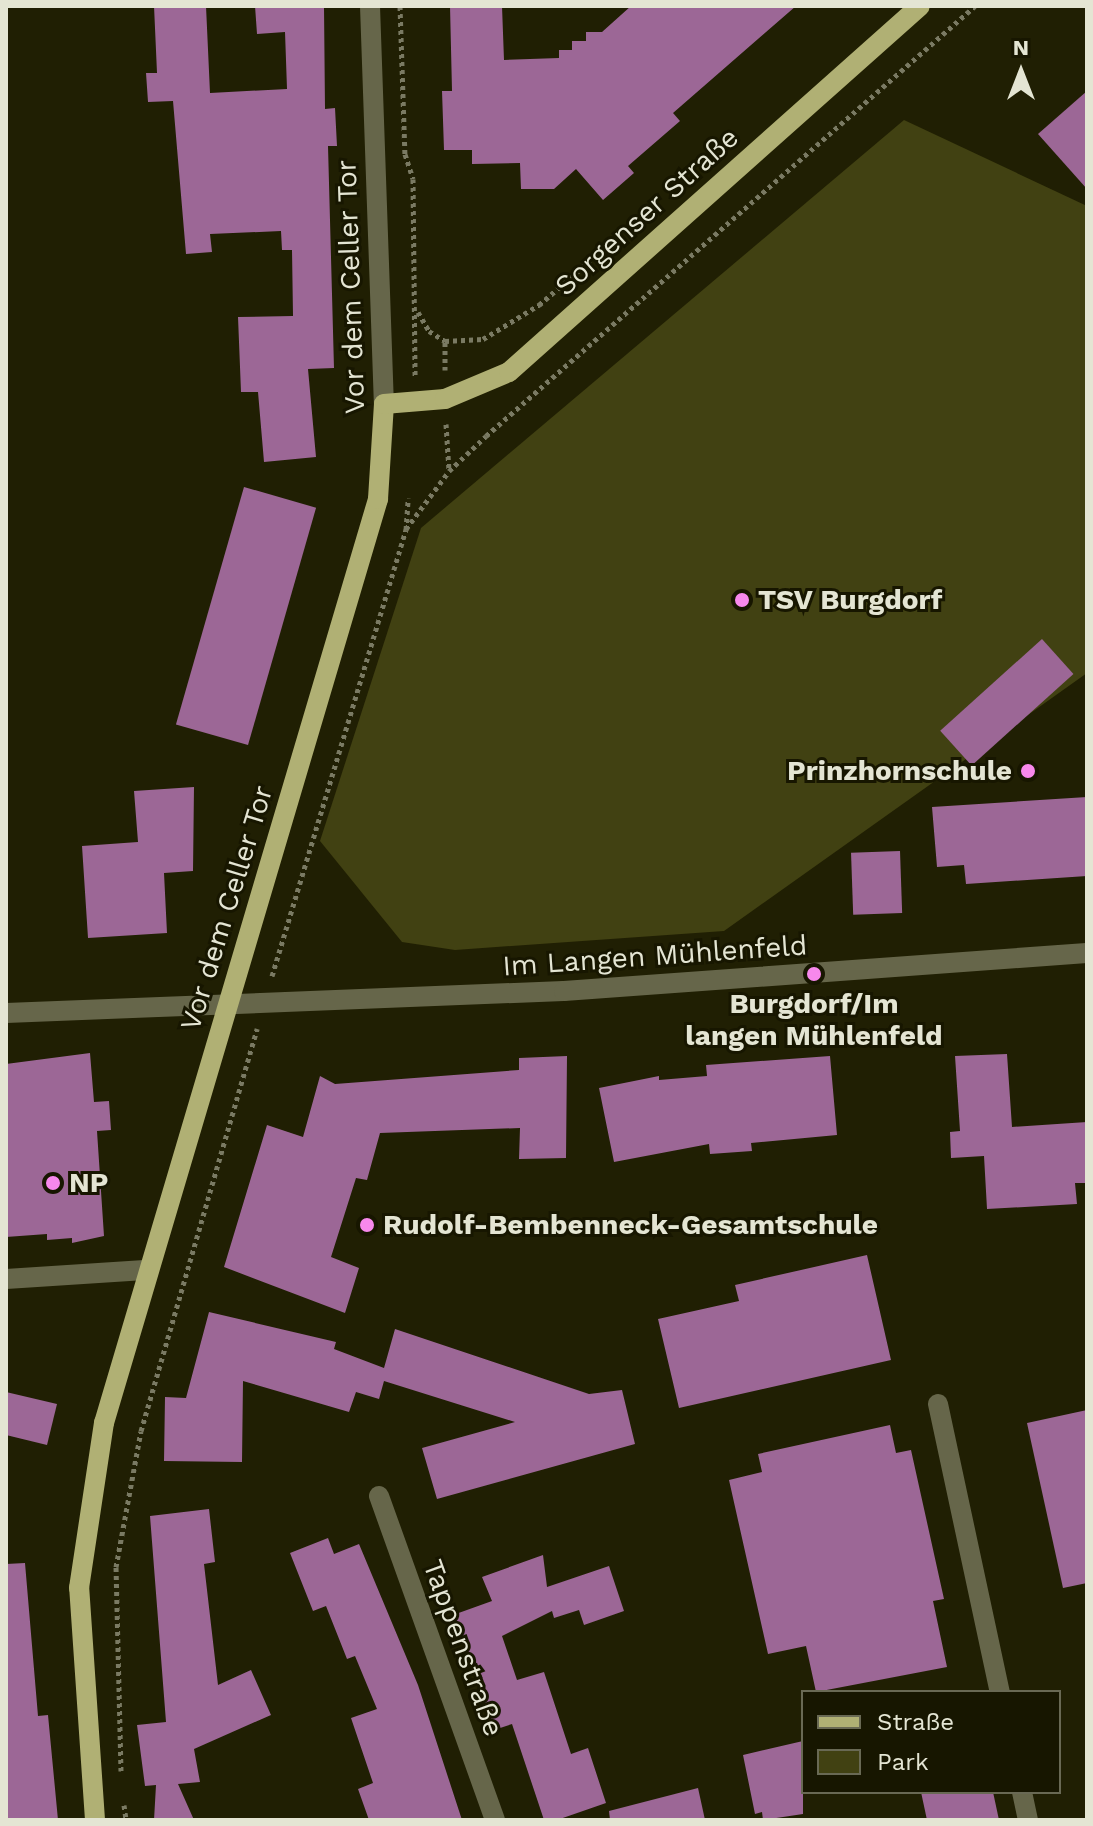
<!DOCTYPE html>
<meta charset="utf-8">
<style>
body{margin:0}
#map{position:relative;width:1093px;height:1826px;overflow:hidden;background:#201f03;font-family:"Work Sans",sans-serif}
div>[style]{position:absolute}
.green>*{inset:0;background:#414112}
.building>*{inset:0;background:#9c6796;transform-origin:0 0}
.path>*{height:5px;margin-top:-2.5px;transform-origin:0;background:repeating-linear-gradient(90deg,#7a7a63 0 4px,transparent 0 8px)}
.minor>*{height:20px;margin:-10px;padding:0 10px;transform-origin:10px;border-radius:10px;background:#66664a}
.major>*{height:20px;margin:-10px;padding:0 10px;transform-origin:10px;border-radius:10px;background:#b0b074}
.dots>*{width:22px;height:22px;translate:-50% -50%;box-sizing:border-box;border:4px solid #171600;border-radius:50%}
span{translate:-50% -50%;white-space:nowrap;text-align:center;line-height:1.15;-webkit-text-stroke:6px #171600;paint-order:stroke}
.street-label{font-size:28px;color:#e4e5d3}
.poi-label{font-size:28px;color:#e4e5d3;font-weight:700}
.left{translate:0 -50%;text-align:left}
.right{translate:-100% -50%;text-align:right}
.frame{position:absolute;inset:0;border:8px solid #e4e5d3;pointer-events:none}
.legend{position:absolute;left:801px;top:1690px;width:260px;height:104px;box-sizing:border-box;background:#171600;border:2px solid #696954;margin:0;padding:10px 14px;list-style:none;font-size:24px;color:#e4e5d3}
.legend li{display:flex;align-items:center;gap:16px;height:40px}
.legend b{width:40px;border:2px solid #696954}
.north{position:absolute;left:981px;top:32px;width:80px;height:80px;-webkit-text-stroke:6px #171600;paint-order:stroke;rotate:0deg;font-size:22px;font-weight:700;line-height:32px;text-align:center;color:#e4e5d3}
.north::after{content:'';display:block;margin:auto;width:28px;height:36px;background:#e4e5d3;clip-path:polygon(50% 0,100% 100%,50% 72%,0 100%)}
</style>
<div id="map">
<div class="green">
<i style="clip-path:polygon(904px 120px,1087px 206px,1087px 673px,724px 931px,455px 950px,402px 942px,320px 841px,421px 528px)"></i>
</div>
<div class="building">
<i style="clip-path:polygon(154px 6px,206px 6px,210px 93px,287px 89px,285px 32px,257px 34px,255px 6px,324px 6px,325px 109px,335px 108px,337px 146px,328px 146px,334px 368px,308px 369px,316px 457px,264px 462px,258px 392px,241px 392px,238px 317px,293px 316px,292px 250px,282px 250px,281px 231px,210px 234px,212px 252px,186px 254px,173px 101px,148px 102px,146px 73px,157px 73px)"></i>
<i style="clip-path:polygon(450px 6px,502px 6px,504px 60px,559px 58px,559px 50px,572px 50px,572px 41px,586px 41px,586px 32px,602px 32px,631px 6px,796px 6px,673px 113px,680px 121px,628px 166px,634px 173px,603px 200px,576px 169px,554px 189px,521px 189px,520px 163px,472px 164px,472px 150px,444px 150px,442px 91px,452px 91px)"></i>
<i style="clip-path:polygon(1087px 91px,1087px 189px,1038px 134px)"></i>
<i style="left:244px;top:487px;width:75px;height:247px;rotate:16deg"></i>
<i style="left:1042px;top:639px;width:47px;height:137px;rotate:48deg"></i>
<i style="clip-path:polygon(194px 787px,193px 871px,164px 873px,167px 933px,88px 938px,82px 846px,138px 842px,134px 791px)"></i>
<i style="clip-path:polygon(1087px 797px,1087px 876px,966px 884px,964px 865px,937px 867px,932px 807px)"></i>
<i style="left:900px;top:851px;width:62px;height:49px;rotate:88deg"></i>
<i style="clip-path:polygon(90px 1053px,94px 1102px,109px 1101px,111px 1130px,97px 1131px,104px 1236px,72px 1243px,72px 1238px,47px 1240px,47px 1234px,6px 1237px,6px 1064px)"></i>
<i style="clip-path:polygon(1007px 1054px,1012px 1127px,1087px 1122px,1087px 1183px,1075px 1183px,1077px 1204px,987px 1209px,984px 1156px,951px 1158px,950px 1132px,960px 1131px,955px 1056px)"></i>
<i style="clip-path:polygon(567px 1056px,566px 1158px,519px 1159px,520px 1128px,380px 1133px,367px 1180px,356px 1178px,331px 1257px,359px 1268px,345px 1313px,224px 1267px,267px 1125px,303px 1137px,320px 1076px,335px 1084px,519px 1070px,519px 1058px)"></i>
<i style="clip-path:polygon(830px 1056px,837px 1135px,751px 1143px,752px 1151px,710px 1154px,709px 1144px,614px 1162px,599px 1088px,659px 1076px,659px 1080px,707px 1076px,706px 1065px)"></i>
<i style="clip-path:polygon(867px 1255px,891px 1360px,679px 1408px,658px 1319px,739px 1301px,735px 1285px)"></i>
<i style="clip-path:polygon(209px 1312px,336px 1342px,334px 1349px,384px 1368px,395px 1329px,589px 1394px,622px 1390px,635px 1444px,437px 1499px,422px 1448px,515px 1422px,384px 1381px,379px 1399px,356px 1392px,349px 1412px,243px 1381px,242px 1462px,164px 1461px,165px 1397px,186px 1398px)"></i>
<i style="clip-path:polygon(6px 1392px,57px 1404px,47px 1445px,6px 1435px)"></i>
<i style="clip-path:polygon(1087px 1410px,1087px 1583px,1063px 1588px,1027px 1423px)"></i>
<i style="clip-path:polygon(890px 1425px,896px 1453px,911px 1450px,944px 1599px,933px 1601px,947px 1667px,816px 1692px,806px 1646px,768px 1654px,729px 1480px,762px 1472px,758px 1454px)"></i>
<i style="clip-path:polygon(209px 1509px,215px 1562px,204px 1564px,218px 1685px,251px 1670px,271px 1715px,194px 1749px,200px 1782px,178px 1784px,194px 1820px,154px 1820px,156px 1785px,145px 1786px,137px 1725px,166px 1722px,150px 1516px)"></i>
<i style="clip-path:polygon(328px 1538px,334px 1554px,359px 1544px,418px 1685px,462px 1820px,369px 1820px,358px 1789px,373px 1783px,351px 1718px,377px 1709px,355px 1656px,347px 1659px,326px 1606px,313px 1611px,290px 1553px)"></i>
<i style="clip-path:polygon(543px 1555px,547px 1587px,609px 1566px,624px 1611px,584px 1625px,579px 1610px,554px 1618px,552px 1611px,502px 1636px,517px 1680px,544px 1672px,571px 1754px,588px 1748px,606px 1803px,557px 1820px,544px 1820px,512px 1724px,494px 1730px,453px 1615px,492px 1601px,482px 1577px)"></i>
<i style="clip-path:polygon(25px 1563px,38px 1716px,48px 1715px,58px 1820px,6px 1820px,6px 1564px)"></i>
<i style="clip-path:polygon(803px 1741px,803px 1814px,763px 1820px,762px 1812px,755px 1814px,743px 1755px)"></i>
<i style="clip-path:polygon(698px 1788px,705px 1820px,610px 1820px,609px 1811px)"></i>
<i style="clip-path:polygon(921px 1792px,993px 1792px,999px 1820px,927px 1820px)"></i>
</div>
<div class="path">
<i style="left:400px;top:6px;width:148px;rotate:88.1deg"></i>
<i style="left:405px;top:154px;width:26px;rotate:72deg"></i>
<i style="left:413px;top:179px;width:197px;rotate:89.4deg"></i>
<i style="left:418px;top:312px;width:22px;rotate:60deg"></i>
<i style="left:429px;top:331px;width:19px;rotate:32deg"></i>
<i style="left:445px;top:341px;width:38px;rotate:-3deg"></i>
<i style="left:483px;top:339px;width:66px;rotate:-31.3deg"></i>
<i style="left:539px;top:305px;width:94px;rotate:-41.1deg"></i>
<i style="left:445px;top:370px;width:29px;rotate:-90deg"></i>
<i style="left:446px;top:424px;width:46px;rotate:86.3deg"></i>
<i style="left:406px;top:529px;width:72px;rotate:-53.4deg"></i>
<i style="left:449px;top:471px;width:51px;rotate:-43.4deg"></i>
<i style="left:486px;top:436px;width:651px;rotate:-41.33deg"></i>
<i style="left:272px;top:976px;width:466px;rotate:-73.3deg"></i>
<i style="left:406px;top:530px;width:32px;rotate:-86deg"></i>
<i style="left:121px;top:1771px;width:204px;rotate:-91.4deg"></i>
<i style="left:116px;top:1567px;width:138px;rotate:-79.6deg"></i>
<i style="left:141px;top:1431px;width:419px;rotate:-73.9deg"></i>
<i style="left:124px;top:1805px;width:15px;rotate:82deg"></i>
</div>
<div class="minor">
<i style="left:370px;top:6px;width:398px;rotate:88deg"></i>
<i style="left:6px;top:1013px;width:558px;rotate:-2.26deg"></i>
<i style="left:564px;top:991px;width:524px;rotate:-4.16deg"></i>
<i style="left:6px;top:1279px;width:139px;rotate:-3.7deg"></i>
<i style="left:938px;top:1404px;width:295px;rotate:77.9deg"></i>
<i style="left:379px;top:1496px;width:344px;rotate:70.3deg"></i>
<i style="left:1022px;top:1792px;width:29px;rotate:78deg"></i>
</div>
<div class="major">
<i style="left:95px;top:1820px;width:233px;rotate:-93.9deg"></i>
<i style="left:79px;top:1588px;width:167px;rotate:-81.4deg"></i>
<i style="left:104px;top:1423px;width:964px;rotate:-73.48deg"></i>
<i style="left:378px;top:499px;width:95px;rotate:-86.4deg"></i>
<i style="left:384px;top:404px;width:61px;rotate:-4.7deg"></i>
<i style="left:445px;top:399px;width:69px;rotate:-22.9deg"></i>
<i style="left:509px;top:372px;width:550px;rotate:-41.69deg"></i>
</div>
<div class="dots">
<i style="left:742px;top:600px;background:#f788ec"></i>
<i style="left:1028px;top:771px;background:#f788ec"></i>
<i style="left:814px;top:974px;background:#f788ec"></i>
<i style="left:53px;top:1183px;background:#f788ec"></i>
<i style="left:367px;top:1225px;background:#f788ec"></i>
</div>
<div class="street-label">
<span style="left:647px;top:212px;rotate:-42deg">Sorgenser Straße</span>
<span style="left:351px;top:287px;rotate:-92deg">Vor dem Celler Tor</span>
<span style="left:227px;top:908px;rotate:-73deg">Vor dem Celler Tor</span>
<span style="left:655px;top:956px;rotate:-4deg">Im Langen Mühlenfeld</span>
<span style="left:463px;top:1648px;rotate:70deg">Tappenstraße</span>
</div>
<div class="poi-label">
<span class="left" style="left:758px;top:600px">TSV Burgdorf</span>
<span class="right" style="left:1012px;top:771px">Prinzhornschule</span>
<span style="left:814px;top:1020px">Burgdorf/Im<br>langen Mühlenfeld</span>
<span class="left" style="left:69px;top:1183px">NP</span>
<span class="left" style="left:383px;top:1225px">Rudolf-Bembenneck-Gesamtschule</span>
</div>
<div class="frame"></div>
<ul class="legend">
<li><b style="height:10px;background:#b0b074"></b>Straße</li>
<li><b style="height:22px;background:#414112"></b>Park</li>
</ul>
<div class="north">N</div>
</div>
